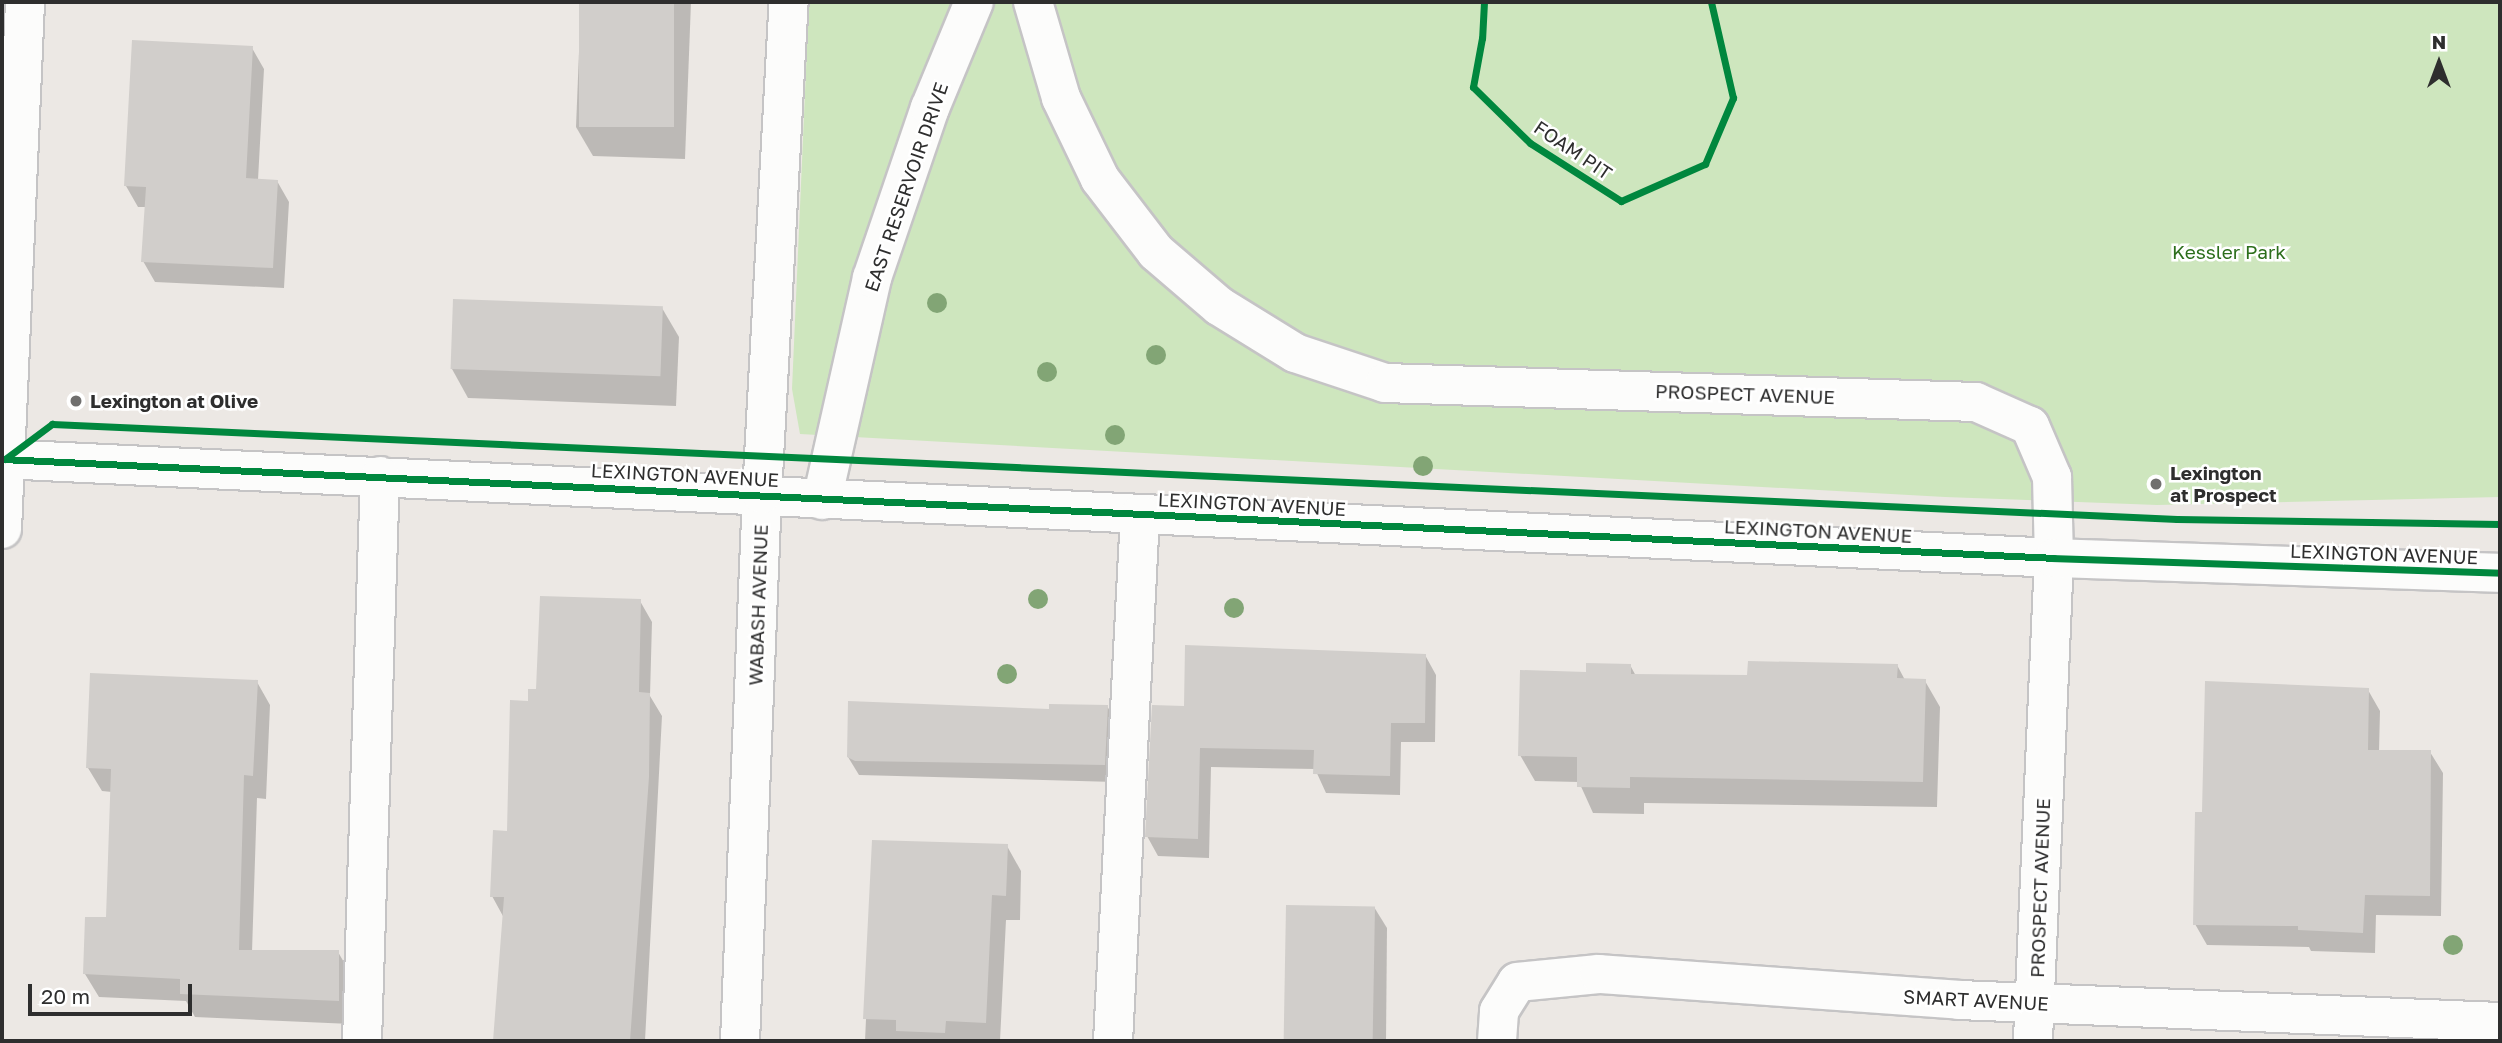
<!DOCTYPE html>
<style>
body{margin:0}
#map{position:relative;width:2502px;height:1043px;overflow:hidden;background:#ece8e4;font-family:"Golos Text",sans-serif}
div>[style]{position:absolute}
.green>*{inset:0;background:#cee6be}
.shadow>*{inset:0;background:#0003}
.building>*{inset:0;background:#d1cecb;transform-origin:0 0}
.roads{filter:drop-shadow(2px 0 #c5c4c5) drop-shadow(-2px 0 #c5c4c5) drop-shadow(0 2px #c5c4c5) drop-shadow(0 -2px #c5c4c5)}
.minor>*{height:38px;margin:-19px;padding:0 19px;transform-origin:19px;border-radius:19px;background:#fcfcfb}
.cycleway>*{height:7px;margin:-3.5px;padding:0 3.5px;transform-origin:3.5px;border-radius:3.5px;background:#00873e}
.trees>*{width:20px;height:20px;margin:-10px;border-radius:50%;background:#82a575}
.dots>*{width:19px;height:19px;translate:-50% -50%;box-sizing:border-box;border:4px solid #fff;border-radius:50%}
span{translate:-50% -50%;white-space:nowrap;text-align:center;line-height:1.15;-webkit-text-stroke:5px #fff;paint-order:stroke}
.street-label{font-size:19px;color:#2e2e2e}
.park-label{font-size:19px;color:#2c6e1b}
.poi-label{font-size:19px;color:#2e2e2e;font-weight:700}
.left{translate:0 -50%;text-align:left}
.frame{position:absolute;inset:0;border:4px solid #2e2e2e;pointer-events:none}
.north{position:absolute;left:2404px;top:28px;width:70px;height:70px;-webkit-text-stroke:5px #fff;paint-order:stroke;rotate:0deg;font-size:19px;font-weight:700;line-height:28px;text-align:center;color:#2e2e2e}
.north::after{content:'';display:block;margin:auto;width:24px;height:32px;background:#2e2e2e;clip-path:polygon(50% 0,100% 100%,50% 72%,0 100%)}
.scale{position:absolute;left:28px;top:984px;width:164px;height:32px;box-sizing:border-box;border:4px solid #2e2e2e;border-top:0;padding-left:9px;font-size:21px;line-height:24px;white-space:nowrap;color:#2e2e2e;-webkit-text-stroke:5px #fff;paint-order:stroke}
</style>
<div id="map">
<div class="green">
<i style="clip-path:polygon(809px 2px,2500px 2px,2500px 497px,2157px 505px,1945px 497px,800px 434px,792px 389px)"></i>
</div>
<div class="shadow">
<i style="clip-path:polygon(581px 2px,691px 2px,685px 159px,593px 156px,576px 127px)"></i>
<i style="clip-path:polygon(252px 48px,264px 69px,258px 180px,277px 181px,289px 202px,284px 288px,155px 282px,143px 261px,146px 207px,138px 207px,126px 186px)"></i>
<i style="clip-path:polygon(662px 308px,679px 337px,676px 406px,468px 398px,452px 369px)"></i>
<i style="clip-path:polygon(640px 601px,652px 622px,650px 696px,662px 716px,645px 1041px,495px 1041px,504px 918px,492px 896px,508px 833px,529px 703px)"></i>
<i style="clip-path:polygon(1425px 655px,1436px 675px,1435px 742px,1401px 742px,1400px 795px,1326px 793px,1315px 769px,1211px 767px,1209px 858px,1158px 856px,1147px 836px,1186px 708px)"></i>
<i style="clip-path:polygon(1630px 665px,1636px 676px,1748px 676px,1897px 665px,1905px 680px,1925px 681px,1940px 707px,1937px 807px,1644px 803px,1644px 814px,1593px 813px,1579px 782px,1535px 781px,1520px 755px,1588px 674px)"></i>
<i style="clip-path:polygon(257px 682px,270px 705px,266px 799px,257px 798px,252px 952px,338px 952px,352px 976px,351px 1024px,195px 1017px,186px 1001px,99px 997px,85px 974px,108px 919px,112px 792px,102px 791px,88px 768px)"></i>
<i style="clip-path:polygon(2368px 690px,2380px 711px,2379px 752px,2430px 752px,2443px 773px,2441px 916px,2376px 915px,2375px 953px,2311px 951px,2309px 947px,2207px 945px,2195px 924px,2204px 814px)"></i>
<i style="clip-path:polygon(1107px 706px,1118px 725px,1115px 782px,859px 775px,848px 757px,1050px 710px)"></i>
<i style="clip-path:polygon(874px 842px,1007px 846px,1021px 871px,1020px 920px,1006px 920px,1000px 1041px,865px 1041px)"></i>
<i style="clip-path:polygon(1288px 907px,1374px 907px,1387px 928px,1386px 1041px,1287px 1041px)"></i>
</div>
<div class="building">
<i style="left:579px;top:2px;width:95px;height:125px"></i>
<i style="clip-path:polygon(132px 40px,253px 46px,246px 178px,278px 180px,273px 268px,141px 262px,146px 187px,124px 186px)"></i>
<i style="left:453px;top:299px;width:210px;height:70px;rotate:2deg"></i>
<i style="clip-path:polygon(540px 596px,641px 599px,639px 692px,650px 693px,649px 777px,630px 1041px,493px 1041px,504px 897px,490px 897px,493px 830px,507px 831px,510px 700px,528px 701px,528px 689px,536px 689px)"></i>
<i style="clip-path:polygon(1185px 645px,1426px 654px,1425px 723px,1391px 723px,1390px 776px,1313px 774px,1314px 750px,1200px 748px,1198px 839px,1145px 837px,1152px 705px,1184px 706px)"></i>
<i style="clip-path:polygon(1748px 661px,1898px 664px,1897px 678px,1926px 679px,1923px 782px,1630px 777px,1630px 788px,1577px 787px,1577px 757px,1518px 756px,1520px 670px,1586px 672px,1586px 663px,1631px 664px,1631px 674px,1747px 675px)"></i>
<i style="clip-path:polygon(90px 673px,258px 680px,253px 776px,244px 775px,239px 950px,339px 950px,339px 1001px,180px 994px,180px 979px,83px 974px,85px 917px,106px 917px,111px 769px,86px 768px)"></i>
<i style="clip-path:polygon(2205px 681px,2369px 688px,2368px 750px,2431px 750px,2430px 896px,2365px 895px,2363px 933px,2298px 930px,2298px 926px,2193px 925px,2195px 812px,2202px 812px)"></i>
<i style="clip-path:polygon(848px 701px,1049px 709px,1049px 704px,1108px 705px,1105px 765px,855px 761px,847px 757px)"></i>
<i style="clip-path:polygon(872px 840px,1008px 844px,1006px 896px,992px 895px,986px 1023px,946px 1021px,945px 1033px,896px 1031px,896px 1020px,863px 1019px)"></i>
<i style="left:1286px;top:905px;width:89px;height:136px;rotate:1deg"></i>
</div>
<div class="roads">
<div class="minor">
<i style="left:1033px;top:2px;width:100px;rotate:73.7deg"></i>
<i style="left:1061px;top:98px;width:90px;rotate:64.3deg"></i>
<i style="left:1100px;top:179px;width:92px;rotate:52.5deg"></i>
<i style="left:1156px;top:252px;width:83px;rotate:40.6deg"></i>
<i style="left:1219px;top:306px;width:89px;rotate:31.7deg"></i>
<i style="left:1295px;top:353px;width:95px;rotate:18.4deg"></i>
<i style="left:1385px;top:383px;width:591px;rotate:1.84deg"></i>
<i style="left:1976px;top:402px;width:59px;rotate:24deg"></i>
<i style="left:2030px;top:426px;width:56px;rotate:66.7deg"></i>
<i style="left:2052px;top:477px;width:81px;rotate:88.6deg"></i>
<i style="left:2054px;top:558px;width:483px;rotate:92.5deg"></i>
<i style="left:2px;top:459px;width:2054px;rotate:2.76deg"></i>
<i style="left:2054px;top:558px;width:446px;rotate:1.9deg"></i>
<i style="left:822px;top:500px;width:228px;rotate:-77.3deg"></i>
<i style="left:872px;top:278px;width:180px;rotate:-71.2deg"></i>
<i style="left:930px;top:108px;width:115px;rotate:-67.5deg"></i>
<i style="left:2px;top:529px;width:528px;rotate:-87.5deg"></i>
<i style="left:362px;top:1041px;width:565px;rotate:-88.18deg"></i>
<i style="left:740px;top:1041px;width:547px;rotate:-87.7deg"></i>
<i style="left:762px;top:494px;width:493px;rotate:-86.9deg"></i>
<i style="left:1113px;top:1041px;width:527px;rotate:-87.06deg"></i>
<i style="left:1497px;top:1041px;width:30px;rotate:-86deg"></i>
<i style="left:1499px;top:1011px;width:34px;rotate:-58deg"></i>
<i style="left:1517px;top:982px;width:82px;rotate:-5.6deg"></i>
<i style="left:1599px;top:974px;width:361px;rotate:4.1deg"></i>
<i style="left:1959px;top:1000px;width:541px;rotate:2.33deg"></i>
</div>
</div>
<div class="cycleway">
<i style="left:1484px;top:2px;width:36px;rotate:93deg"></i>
<i style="left:1482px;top:38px;width:50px;rotate:100.4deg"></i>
<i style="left:1473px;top:87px;width:80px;rotate:44.5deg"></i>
<i style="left:1530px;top:143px;width:108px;rotate:32.5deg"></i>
<i style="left:1621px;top:201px;width:92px;rotate:-23.8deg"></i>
<i style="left:1705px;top:164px;width:72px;rotate:-67deg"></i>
<i style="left:1733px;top:98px;width:98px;rotate:-102.9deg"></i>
<i style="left:2px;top:459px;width:2054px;rotate:2.76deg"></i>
<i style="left:2054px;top:558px;width:446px;rotate:1.9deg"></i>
<i style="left:5px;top:459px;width:59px;rotate:-36.7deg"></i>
<i style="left:52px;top:424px;width:2127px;rotate:2.56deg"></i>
<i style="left:2177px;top:519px;width:323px;rotate:0.9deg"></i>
</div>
<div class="trees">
<i style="left:937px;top:303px"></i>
<i style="left:1156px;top:355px"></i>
<i style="left:1047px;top:372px"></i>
<i style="left:1115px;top:435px"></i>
<i style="left:1423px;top:466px"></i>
<i style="left:1038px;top:599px"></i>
<i style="left:1234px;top:608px"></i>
<i style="left:1007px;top:674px"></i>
<i style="left:2453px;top:945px"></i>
</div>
<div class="dots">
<i style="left:76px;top:401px;background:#706f6e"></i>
<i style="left:2156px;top:484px;background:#706f6e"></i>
</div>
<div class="street-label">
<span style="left:1573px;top:150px;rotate:34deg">FOAM PIT</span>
<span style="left:906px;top:187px;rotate:-71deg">EAST RESERVOIR DRIVE</span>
<span style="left:1745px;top:394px;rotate:2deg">PROSPECT AVENUE</span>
<span style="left:685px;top:475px;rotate:3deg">LEXINGTON AVENUE</span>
<span style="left:1252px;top:504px;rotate:3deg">LEXINGTON AVENUE</span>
<span style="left:1818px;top:531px;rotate:3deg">LEXINGTON AVENUE</span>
<span style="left:2384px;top:554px;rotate:2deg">LEXINGTON AVENUE</span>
<span style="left:758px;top:605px;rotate:-88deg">WABASH AVENUE</span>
<span style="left:2040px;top:888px;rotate:-88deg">PROSPECT AVENUE</span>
<span style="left:1976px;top:1000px;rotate:3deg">SMART AVENUE</span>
</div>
<div class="park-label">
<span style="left:2229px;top:252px">Kessler Park</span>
</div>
<div class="poi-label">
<span class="left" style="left:90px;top:401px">Lexington at Olive</span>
<span class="left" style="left:2170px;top:484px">Lexington<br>at Prospect</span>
</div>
<div class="frame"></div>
<div class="north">N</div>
<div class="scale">20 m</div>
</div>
